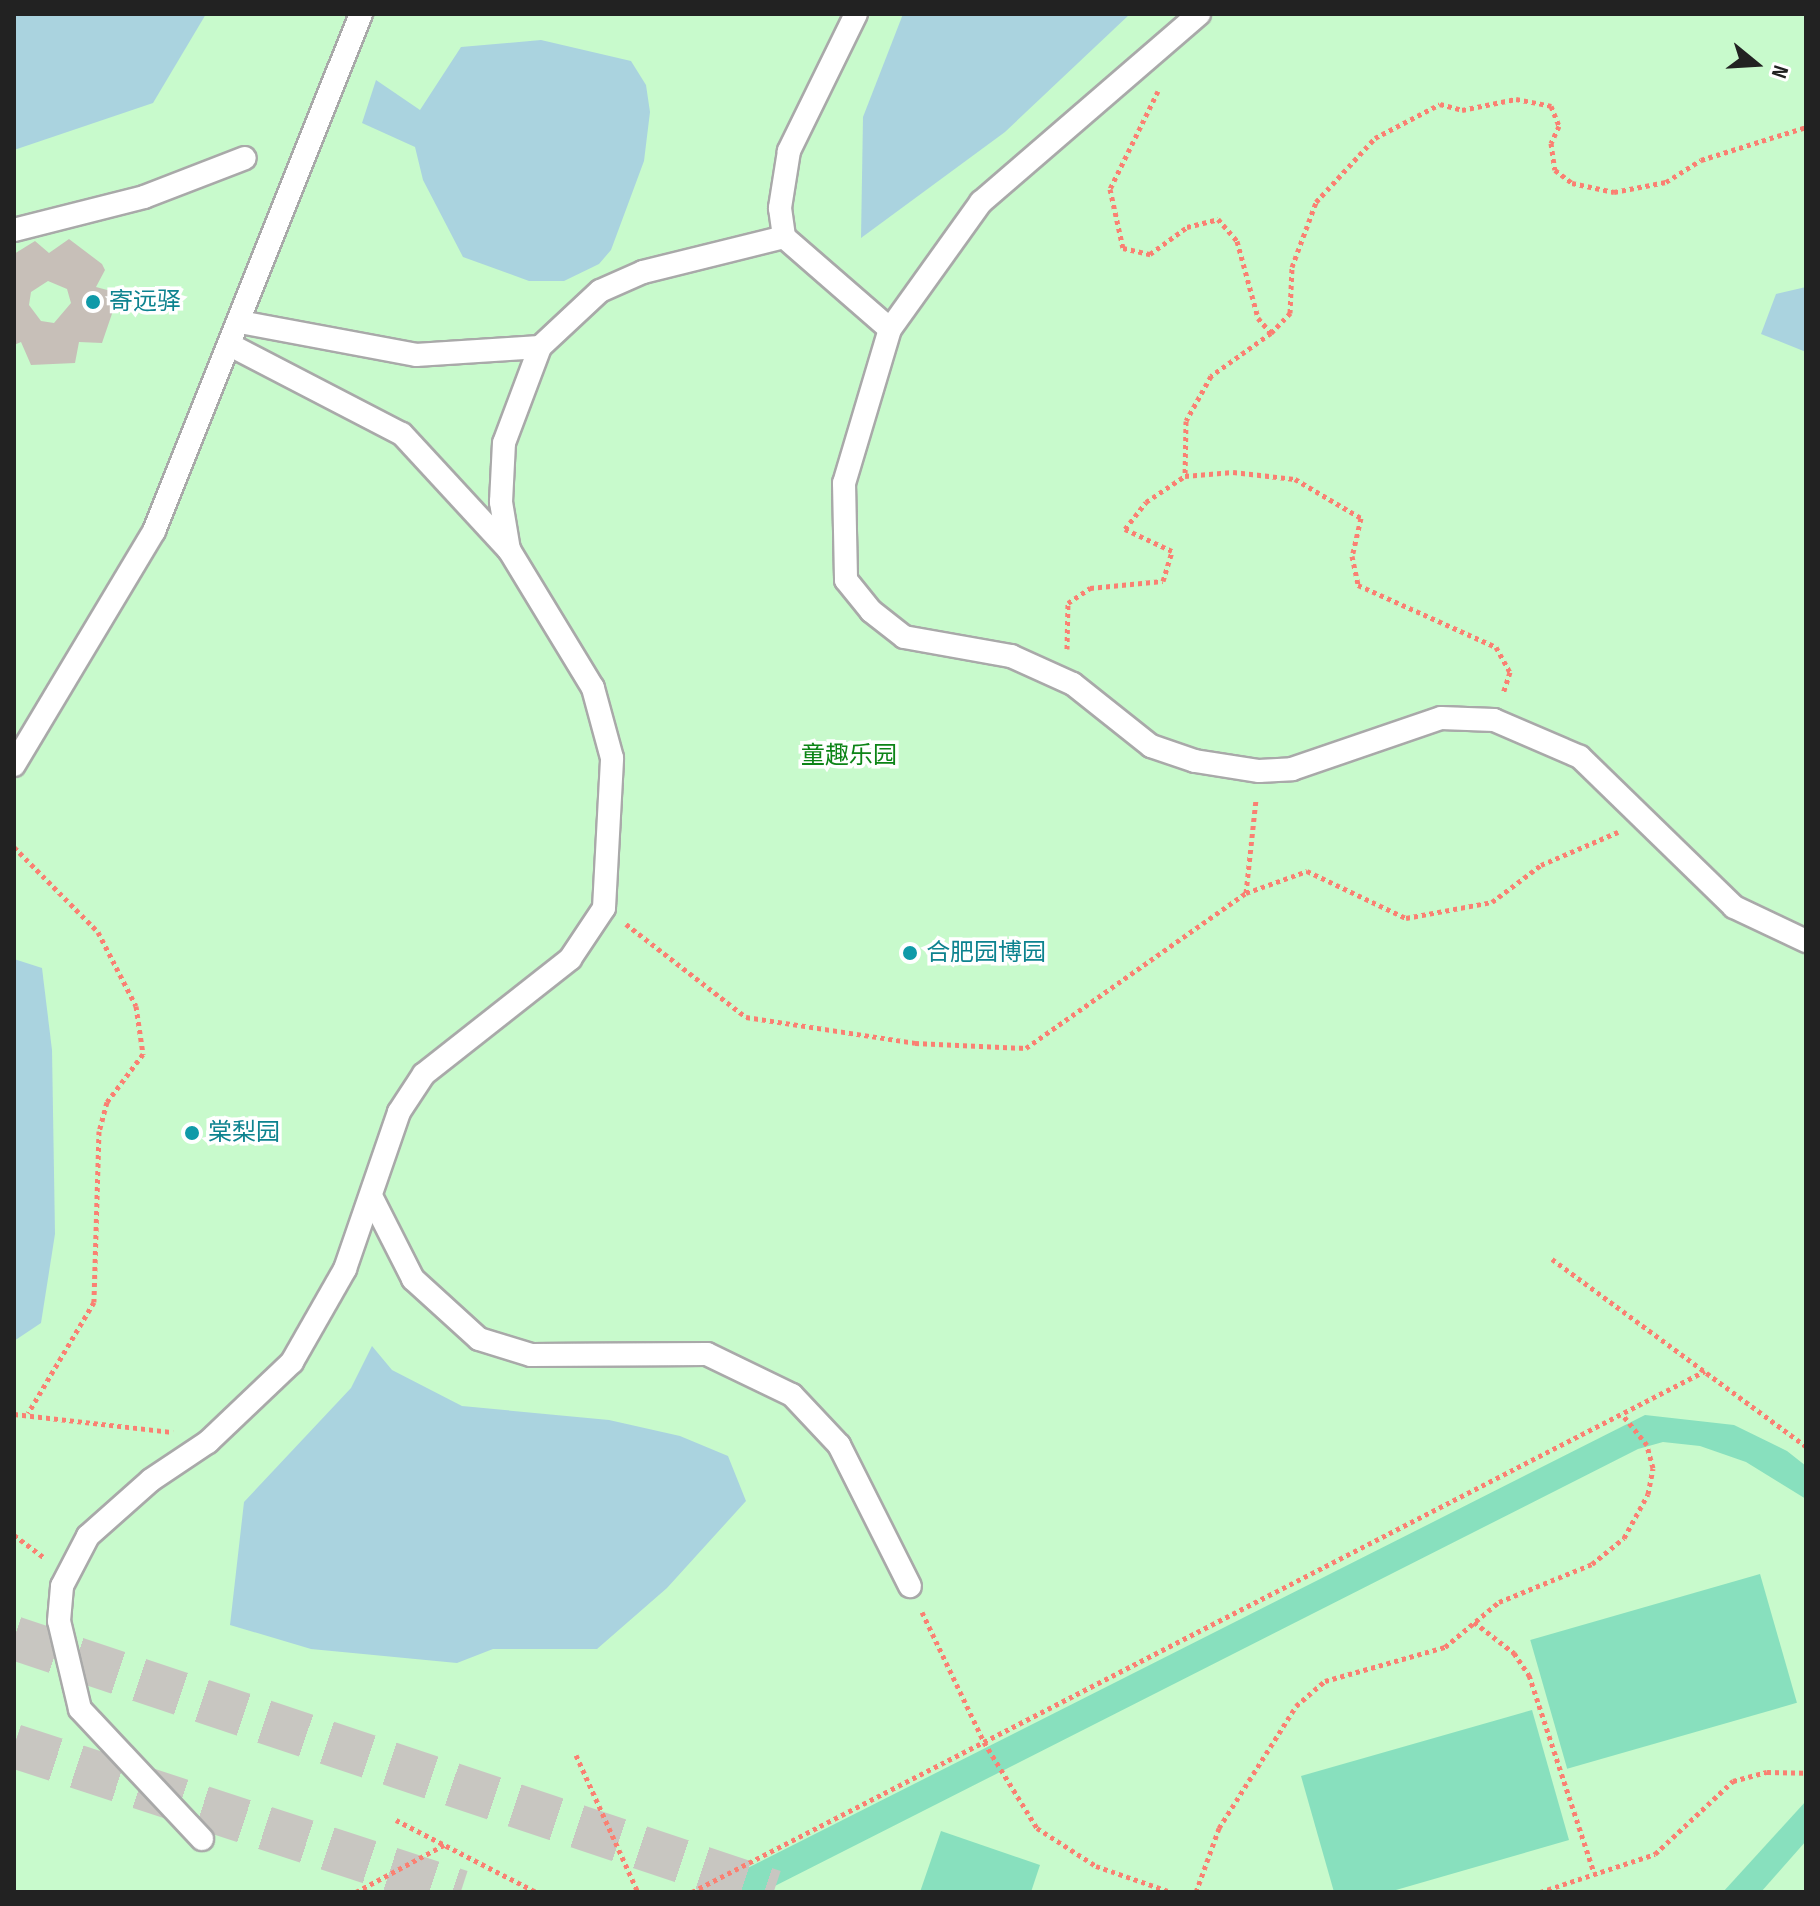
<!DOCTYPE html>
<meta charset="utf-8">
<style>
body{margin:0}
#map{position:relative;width:1820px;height:1906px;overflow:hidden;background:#f2efe9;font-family:"Sofia Sans Condensed","Noto Sans SC",sans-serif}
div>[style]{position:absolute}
.park>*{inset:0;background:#c8facc;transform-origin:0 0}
.pitch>*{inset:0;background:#88e0be;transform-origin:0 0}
.water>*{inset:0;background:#aad3df}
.building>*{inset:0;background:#c7bfb8}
.primary-tunnel>*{height:44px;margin-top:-22px;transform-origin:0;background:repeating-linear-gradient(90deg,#c8c6c1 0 44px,transparent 0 66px)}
.path>*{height:5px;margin-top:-2.5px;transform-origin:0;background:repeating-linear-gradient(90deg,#fa8072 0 4px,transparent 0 8px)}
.roads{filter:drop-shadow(2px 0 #a9a9a9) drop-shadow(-2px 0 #a9a9a9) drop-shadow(0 2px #a9a9a9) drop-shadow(0 -2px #a9a9a9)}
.lane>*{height:22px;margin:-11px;padding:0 11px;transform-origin:11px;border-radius:11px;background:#fff}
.dots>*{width:22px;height:22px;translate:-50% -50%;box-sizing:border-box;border:4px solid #fff;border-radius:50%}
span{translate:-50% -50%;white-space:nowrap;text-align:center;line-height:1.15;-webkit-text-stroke:7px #fff;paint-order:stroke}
.culture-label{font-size:24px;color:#0d838f}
.left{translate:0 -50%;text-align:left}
.park-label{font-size:24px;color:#0c8416}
.frame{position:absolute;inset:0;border:16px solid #222;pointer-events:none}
.north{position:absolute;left:1716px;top:24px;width:80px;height:80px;-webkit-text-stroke:6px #fff;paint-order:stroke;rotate:108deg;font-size:22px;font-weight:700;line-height:32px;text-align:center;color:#222}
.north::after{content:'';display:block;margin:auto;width:28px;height:36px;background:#222;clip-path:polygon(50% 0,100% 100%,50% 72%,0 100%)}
</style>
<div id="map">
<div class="park">
<i style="left:14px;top:14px;width:1792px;height:1878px"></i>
</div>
<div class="pitch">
<i style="clip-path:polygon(1645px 1415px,1734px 1425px,1787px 1451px,1806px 1466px,1806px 1499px,1746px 1462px,1700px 1446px,1663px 1442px,1638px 1449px,763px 1892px,700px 1892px)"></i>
<i style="left:1760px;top:1574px;width:134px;height:239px;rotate:74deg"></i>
<i style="clip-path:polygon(1532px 1710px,1569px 1840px,1389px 1892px,1334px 1892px,1301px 1776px)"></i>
<i style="clip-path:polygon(1806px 1801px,1806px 1841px,1761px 1892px,1723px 1892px)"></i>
<i style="clip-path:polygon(941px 1831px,1040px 1865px,1031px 1892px,920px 1892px)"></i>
</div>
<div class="water">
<i style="clip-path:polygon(14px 14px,206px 14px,153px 103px,14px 150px)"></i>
<i style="clip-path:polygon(903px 14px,1130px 14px,1005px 132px,861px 238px,863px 117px)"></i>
<i style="clip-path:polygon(541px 40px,631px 61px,646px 85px,650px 112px,644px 161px,611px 250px,599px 264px,564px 281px,529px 281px,463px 257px,423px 180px,415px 147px,362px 123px,376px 80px,420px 110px,461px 47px)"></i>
<i style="clip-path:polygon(1806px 287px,1806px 352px,1761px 334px,1776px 294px)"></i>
<i style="clip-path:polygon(14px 959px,42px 968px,52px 1050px,55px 1234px,41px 1323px,14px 1341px)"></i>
<i style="clip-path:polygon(372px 1346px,392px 1370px,462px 1406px,609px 1420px,680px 1436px,728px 1456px,746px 1501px,667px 1588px,597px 1649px,493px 1649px,457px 1663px,311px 1649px,230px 1625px,244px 1502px,351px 1388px)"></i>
</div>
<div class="building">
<i style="clip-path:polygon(evenodd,69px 239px,102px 264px,105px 270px,96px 287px,111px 291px,116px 302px,102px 343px,79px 342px,75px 363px,31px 365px,21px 342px,14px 345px,14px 254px,35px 241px,49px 253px,69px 239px,48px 281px,67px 289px,71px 303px,54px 323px,41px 321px,29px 305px,31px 292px,48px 281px)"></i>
</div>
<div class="primary-tunnel">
<i style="left:14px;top:1638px;width:801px;rotate:18.48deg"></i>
<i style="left:14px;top:1746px;width:470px;rotate:18.1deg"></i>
</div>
<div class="path">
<i style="left:1158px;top:91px;width:109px;rotate:116.1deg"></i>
<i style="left:1110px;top:189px;width:60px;rotate:77.6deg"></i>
<i style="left:1123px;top:248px;width:28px;rotate:13deg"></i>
<i style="left:1150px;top:254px;width:46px;rotate:-36.1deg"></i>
<i style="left:1187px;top:227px;width:32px;rotate:-14deg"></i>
<i style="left:1218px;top:219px;width:29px;rotate:49deg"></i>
<i style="left:1237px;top:241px;width:80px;rotate:74.7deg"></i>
<i style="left:1258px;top:318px;width:20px;rotate:49deg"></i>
<i style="left:1271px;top:333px;width:28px;rotate:-46deg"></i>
<i style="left:1290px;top:313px;width:46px;rotate:-87.5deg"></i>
<i style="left:1292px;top:267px;width:69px;rotate:-69.7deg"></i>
<i style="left:1316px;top:202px;width:87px;rotate:-47.3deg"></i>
<i style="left:1375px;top:138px;width:73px;rotate:-27.6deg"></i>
<i style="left:1440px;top:104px;width:23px;rotate:15deg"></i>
<i style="left:1462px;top:110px;width:55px;rotate:-11.5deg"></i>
<i style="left:1516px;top:99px;width:36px;rotate:11deg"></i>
<i style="left:1551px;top:106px;width:22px;rotate:68deg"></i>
<i style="left:1559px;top:126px;width:19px;rotate:115deg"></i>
<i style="left:1551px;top:143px;width:27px;rotate:82deg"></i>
<i style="left:1555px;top:170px;width:21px;rotate:37deg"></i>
<i style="left:1572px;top:183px;width:43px;rotate:12.1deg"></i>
<i style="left:1614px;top:192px;width:53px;rotate:-10.9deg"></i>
<i style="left:1666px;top:182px;width:41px;rotate:-32.2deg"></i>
<i style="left:1701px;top:160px;width:110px;rotate:-17.4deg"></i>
<i style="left:1271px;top:333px;width:74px;rotate:144.4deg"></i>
<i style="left:1211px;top:376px;width:51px;rotate:119.1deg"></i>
<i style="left:1186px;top:421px;width:55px;rotate:91deg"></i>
<i style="left:1185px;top:476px;width:48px;rotate:-4.8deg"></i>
<i style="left:1233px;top:472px;width:62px;rotate:6.4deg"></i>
<i style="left:1295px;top:479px;width:77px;rotate:30.6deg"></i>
<i style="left:1361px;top:518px;width:39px;rotate:103deg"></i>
<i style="left:1352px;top:556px;width:30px;rotate:78deg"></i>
<i style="left:1358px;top:585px;width:151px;rotate:24.2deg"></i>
<i style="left:1496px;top:647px;width:29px;rotate:61deg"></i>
<i style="left:1510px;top:672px;width:23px;rotate:108deg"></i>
<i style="left:1067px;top:649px;width:46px;rotate:-88.8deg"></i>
<i style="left:1068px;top:603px;width:27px;rotate:-34deg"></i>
<i style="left:1090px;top:588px;width:73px;rotate:-5.5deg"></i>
<i style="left:1163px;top:581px;width:31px;rotate:-73deg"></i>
<i style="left:1172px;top:551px;width:52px;rotate:-154.9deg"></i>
<i style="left:1125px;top:529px;width:34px;rotate:-52deg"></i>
<i style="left:1146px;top:502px;width:47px;rotate:-33.7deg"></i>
<i style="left:14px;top:847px;width:120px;rotate:45.3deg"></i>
<i style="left:98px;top:932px;width:83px;rotate:62.8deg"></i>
<i style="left:136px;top:1006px;width:49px;rotate:81.7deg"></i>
<i style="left:143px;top:1054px;width:60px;rotate:126.9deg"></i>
<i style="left:107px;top:1102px;width:30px;rotate:105deg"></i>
<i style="left:99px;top:1131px;width:171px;rotate:91.7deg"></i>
<i style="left:94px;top:1302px;width:129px;rotate:120.7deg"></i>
<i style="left:1246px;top:893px;width:95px;rotate:-83.9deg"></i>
<i style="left:626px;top:924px;width:152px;rotate:37.8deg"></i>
<i style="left:746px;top:1017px;width:171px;rotate:8.7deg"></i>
<i style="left:915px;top:1043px;width:111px;rotate:2.6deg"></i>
<i style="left:1026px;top:1048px;width:269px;rotate:-35.2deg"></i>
<i style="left:1246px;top:893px;width:65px;rotate:-19.8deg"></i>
<i style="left:1307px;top:871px;width:110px;rotate:25.4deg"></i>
<i style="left:1406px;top:918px;width:87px;rotate:-10.5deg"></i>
<i style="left:1492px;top:902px;width:61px;rotate:-37.1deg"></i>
<i style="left:1541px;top:865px;width:84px;rotate:-23.2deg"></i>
<i style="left:1552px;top:1259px;width:315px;rotate:36.4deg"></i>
<i style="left:14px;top:1414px;width:160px;rotate:6.5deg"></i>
<i style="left:14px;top:1535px;width:38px;rotate:37deg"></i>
<i style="left:922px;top:1612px;width:144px;rotate:64.5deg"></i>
<i style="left:984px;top:1742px;width:101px;rotate:58.4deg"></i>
<i style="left:1037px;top:1828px;width:70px;rotate:32.8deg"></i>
<i style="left:1096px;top:1866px;width:79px;rotate:19.1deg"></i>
<i style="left:1474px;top:1622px;width:51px;rotate:37.8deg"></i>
<i style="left:1514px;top:1653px;width:27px;rotate:56deg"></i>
<i style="left:1529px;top:1675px;width:208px;rotate:71.8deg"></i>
<i style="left:576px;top:1755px;width:150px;rotate:65.7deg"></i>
<i style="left:396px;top:1820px;width:157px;rotate:27.2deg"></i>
<i style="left:356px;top:1892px;width:100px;rotate:-28.1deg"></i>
<i style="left:692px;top:1892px;width:1139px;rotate:-27.22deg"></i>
<i style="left:1196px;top:1892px;width:68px;rotate:-70.2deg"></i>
<i style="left:1219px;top:1828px;width:144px;rotate:-57.7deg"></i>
<i style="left:1296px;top:1706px;width:38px;rotate:-41deg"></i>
<i style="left:1325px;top:1681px;width:125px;rotate:-15.8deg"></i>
<i style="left:1445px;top:1647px;width:70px;rotate:-39.8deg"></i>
<i style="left:1499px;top:1602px;width:100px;rotate:-22.2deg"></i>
<i style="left:1592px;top:1564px;width:41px;rotate:-39.1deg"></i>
<i style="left:1624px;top:1538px;width:50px;rotate:-61.4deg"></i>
<i style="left:1648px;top:1494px;width:26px;rotate:-79deg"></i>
<i style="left:1653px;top:1468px;width:24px;rotate:-105deg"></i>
<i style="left:1647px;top:1445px;width:40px;rotate:-129deg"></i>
<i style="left:1540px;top:1892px;width:121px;rotate:-18.3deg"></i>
<i style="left:1655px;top:1854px;width:107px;rotate:-43.1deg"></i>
<i style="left:1733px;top:1781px;width:35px;rotate:-15deg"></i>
<i style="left:1767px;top:1772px;width:39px;rotate:1deg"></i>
</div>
<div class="roads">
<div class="lane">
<i style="left:856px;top:14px;width:153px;rotate:116.1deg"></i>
<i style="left:789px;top:151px;width:58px;rotate:99deg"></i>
<i style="left:780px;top:208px;width:29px;rotate:82deg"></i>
<i style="left:784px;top:237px;width:140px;rotate:41deg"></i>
<i style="left:1199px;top:14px;width:288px;rotate:139.2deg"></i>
<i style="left:981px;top:202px;width:156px;rotate:125.6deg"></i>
<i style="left:890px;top:329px;width:161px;rotate:106.6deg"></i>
<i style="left:844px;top:483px;width:97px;rotate:88.8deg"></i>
<i style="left:846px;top:580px;width:40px;rotate:51deg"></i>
<i style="left:871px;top:611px;width:42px;rotate:38.2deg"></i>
<i style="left:904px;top:637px;width:109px;rotate:10.1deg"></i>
<i style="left:1011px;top:656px;width:68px;rotate:24.3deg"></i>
<i style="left:1073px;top:684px;width:100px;rotate:38.5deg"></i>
<i style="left:1151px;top:746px;width:46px;rotate:18.8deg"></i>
<i style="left:1195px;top:761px;width:65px;rotate:8.9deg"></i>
<i style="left:1259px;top:771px;width:33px;rotate:-3deg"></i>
<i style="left:1292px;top:769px;width:157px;rotate:-18.9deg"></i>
<i style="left:1441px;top:718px;width:53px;rotate:2.2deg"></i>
<i style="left:1494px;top:720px;width:94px;rotate:23.3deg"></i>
<i style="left:1580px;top:757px;width:215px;rotate:44.2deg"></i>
<i style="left:1734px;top:907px;width:80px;rotate:25.3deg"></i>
<i style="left:14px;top:230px;width:134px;rotate:-14.2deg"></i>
<i style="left:144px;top:197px;width:108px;rotate:-21.1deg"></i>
<i style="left:240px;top:322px;width:179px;rotate:10.6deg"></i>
<i style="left:416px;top:355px;width:124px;rotate:-3.7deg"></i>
<i style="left:232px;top:346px;width:191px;rotate:27.4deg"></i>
<i style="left:402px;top:434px;width:158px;rotate:47.3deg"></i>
<i style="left:14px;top:765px;width:273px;rotate:-59.1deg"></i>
<i style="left:154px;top:531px;width:557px;rotate:-68.18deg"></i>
<i style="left:373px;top:1200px;width:89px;rotate:63.1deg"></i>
<i style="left:413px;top:1279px;width:89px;rotate:42.3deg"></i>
<i style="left:479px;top:1339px;width:54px;rotate:17.1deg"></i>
<i style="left:531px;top:1355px;width:176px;rotate:-0.3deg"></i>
<i style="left:707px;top:1354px;width:94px;rotate:25.8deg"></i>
<i style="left:792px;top:1395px;width:69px;rotate:46.8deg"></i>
<i style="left:839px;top:1445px;width:158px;rotate:63.3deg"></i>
<i style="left:202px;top:1839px;width:178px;rotate:-133.2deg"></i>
<i style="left:80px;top:1709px;width:90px;rotate:-103.4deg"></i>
<i style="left:59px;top:1621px;width:35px;rotate:-85deg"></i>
<i style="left:62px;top:1586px;width:56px;rotate:-62.5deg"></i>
<i style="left:88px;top:1536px;width:84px;rotate:-41.6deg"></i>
<i style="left:151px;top:1480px;width:69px;rotate:-33.7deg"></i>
<i style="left:208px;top:1442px;width:116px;rotate:-43.6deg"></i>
<i style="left:292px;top:1362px;width:107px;rotate:-60.3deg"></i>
<i style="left:345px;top:1269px;width:166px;rotate:-71deg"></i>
<i style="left:399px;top:1112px;width:45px;rotate:-56.7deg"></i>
<i style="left:424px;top:1074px;width:186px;rotate:-38.2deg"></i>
<i style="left:570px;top:959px;width:61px;rotate:-56.3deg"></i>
<i style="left:604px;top:908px;width:150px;rotate:-86.9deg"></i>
<i style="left:612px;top:758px;width:73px;rotate:-105.2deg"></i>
<i style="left:593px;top:688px;width:162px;rotate:-121.3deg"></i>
<i style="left:509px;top:550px;width:49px;rotate:-99.5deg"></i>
<i style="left:501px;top:502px;width:59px;rotate:-87.1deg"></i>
<i style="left:504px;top:443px;width:103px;rotate:-69.4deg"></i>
<i style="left:540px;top:347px;width:82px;rotate:-43deg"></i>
<i style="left:600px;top:291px;width:47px;rotate:-23.8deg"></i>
<i style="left:643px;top:272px;width:145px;rotate:-13.9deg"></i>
</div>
</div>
<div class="dots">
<i style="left:93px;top:302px;background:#0f9aa8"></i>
<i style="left:910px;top:953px;background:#0f9aa8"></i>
<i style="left:192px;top:1133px;background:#0f9aa8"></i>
</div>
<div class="culture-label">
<span class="left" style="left:109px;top:302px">寄远驿</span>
<span class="left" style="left:926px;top:953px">合肥园博园</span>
<span class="left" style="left:208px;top:1133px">棠梨园</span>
</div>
<div class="park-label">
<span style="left:849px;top:756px">童趣乐园</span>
</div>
<div class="frame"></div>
<div class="north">N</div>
</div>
